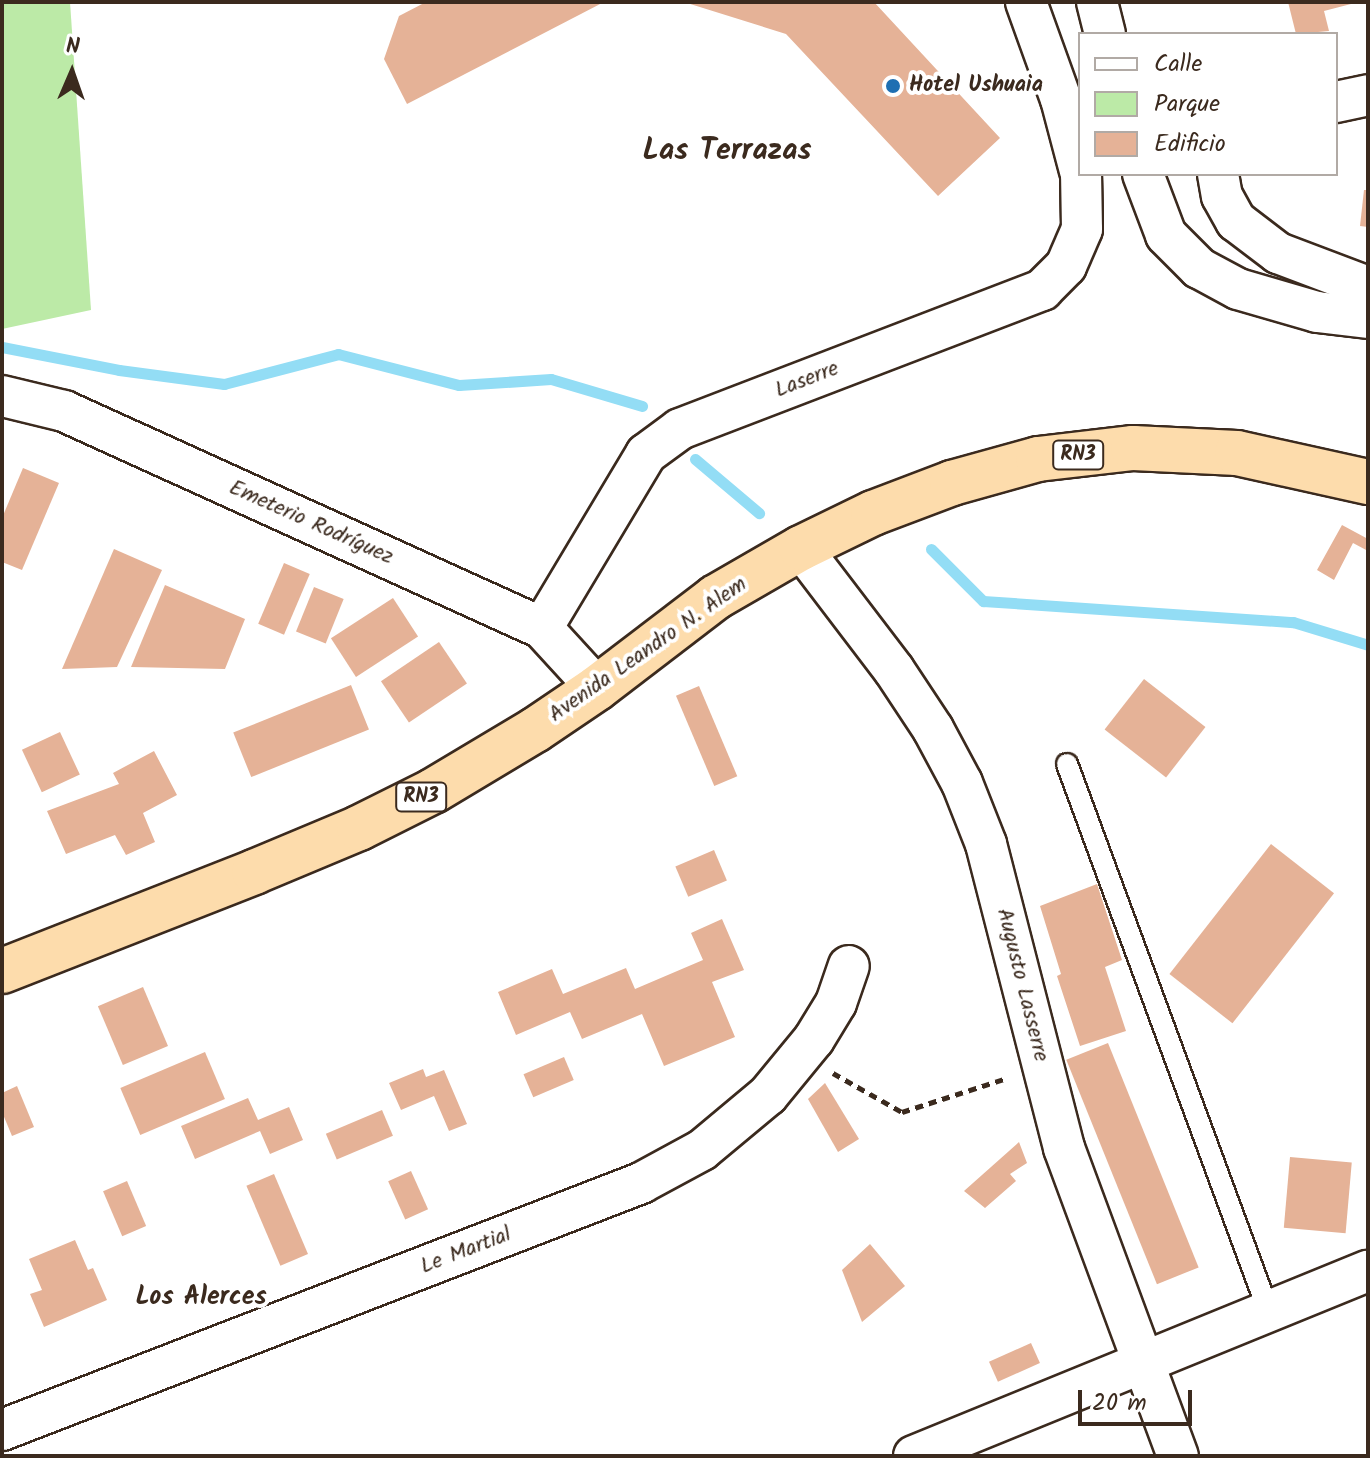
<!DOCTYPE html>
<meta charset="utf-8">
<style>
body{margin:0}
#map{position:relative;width:1370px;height:1458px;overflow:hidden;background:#fff;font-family:Kalam,sans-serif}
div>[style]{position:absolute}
.green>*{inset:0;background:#bceaa7}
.stream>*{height:11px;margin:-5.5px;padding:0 5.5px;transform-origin:5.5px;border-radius:5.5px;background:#93ddf5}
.building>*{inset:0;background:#e5b297;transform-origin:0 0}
.path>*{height:5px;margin-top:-2.5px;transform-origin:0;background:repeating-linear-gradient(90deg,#3b2a1e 0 8px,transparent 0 14px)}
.roads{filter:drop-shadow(2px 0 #3b2a1e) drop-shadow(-2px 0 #3b2a1e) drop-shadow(0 2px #3b2a1e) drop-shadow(0 -2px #3b2a1e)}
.lane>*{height:20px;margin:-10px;padding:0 10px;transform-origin:10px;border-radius:10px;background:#fff}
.street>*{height:40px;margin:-20px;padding:0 20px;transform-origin:20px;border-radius:20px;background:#fff}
.highway>*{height:44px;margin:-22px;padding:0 22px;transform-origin:22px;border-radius:22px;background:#fddcac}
.dots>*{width:22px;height:22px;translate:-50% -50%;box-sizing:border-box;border:4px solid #fff;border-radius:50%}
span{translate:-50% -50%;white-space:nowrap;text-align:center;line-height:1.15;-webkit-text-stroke:8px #fff;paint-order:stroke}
.shield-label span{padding:2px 6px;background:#fff;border:2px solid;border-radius:6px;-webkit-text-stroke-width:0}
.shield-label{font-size:20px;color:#3b2a1e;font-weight:700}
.poi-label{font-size:22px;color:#3b2a1e;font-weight:700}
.left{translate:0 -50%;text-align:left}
.street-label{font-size:22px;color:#3b2a1e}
.quarter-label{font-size:26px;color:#3b2a1e;font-weight:700}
.district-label{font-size:30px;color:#3b2a1e;font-weight:700}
.frame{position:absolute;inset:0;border:4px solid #3b2a1e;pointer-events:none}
.legend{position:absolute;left:1078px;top:32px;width:260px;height:144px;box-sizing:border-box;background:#fff;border:2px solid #b1aaa5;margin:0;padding:10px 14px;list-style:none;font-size:24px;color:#3b2a1e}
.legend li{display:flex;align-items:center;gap:16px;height:40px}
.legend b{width:40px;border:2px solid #b1aaa5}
.north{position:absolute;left:32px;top:32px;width:80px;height:80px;-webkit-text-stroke:6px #fff;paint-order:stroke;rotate:2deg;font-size:22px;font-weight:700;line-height:32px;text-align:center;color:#3b2a1e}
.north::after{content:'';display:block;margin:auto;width:28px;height:36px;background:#3b2a1e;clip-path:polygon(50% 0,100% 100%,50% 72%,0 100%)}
.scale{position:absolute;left:1078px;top:1390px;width:114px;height:36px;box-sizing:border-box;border:4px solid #3b2a1e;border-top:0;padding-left:10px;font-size:24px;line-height:28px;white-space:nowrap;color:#3b2a1e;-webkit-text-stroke:6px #fff;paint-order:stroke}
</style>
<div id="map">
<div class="green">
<i style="clip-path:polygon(2px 2px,70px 2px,91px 310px,2px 329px)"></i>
</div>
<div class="stream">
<i style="left:2px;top:347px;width:119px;rotate:11.1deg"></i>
<i style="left:119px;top:370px;width:106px;rotate:7.6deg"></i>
<i style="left:224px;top:384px;width:118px;rotate:-14.7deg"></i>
<i style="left:338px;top:354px;width:125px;rotate:14.4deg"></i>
<i style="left:459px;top:385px;width:92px;rotate:-3.7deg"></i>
<i style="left:551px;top:379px;width:95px;rotate:16.5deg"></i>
<i style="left:695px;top:459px;width:84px;rotate:40.2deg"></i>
<i style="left:931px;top:549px;width:74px;rotate:45deg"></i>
<i style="left:983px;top:601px;width:311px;rotate:3.9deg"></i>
<i style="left:1293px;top:622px;width:78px;rotate:17deg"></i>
</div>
<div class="building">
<i style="clip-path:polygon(426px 2px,604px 2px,407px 104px,384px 59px,399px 16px)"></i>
<i style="clip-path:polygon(874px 2px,1000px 138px,938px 196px,786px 34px,687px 3px)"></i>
<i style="clip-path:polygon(1288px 2px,1350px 2px,1351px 4px,1324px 11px,1329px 31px,1296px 34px)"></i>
<i style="clip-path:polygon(1364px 190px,1368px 190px,1368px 227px,1360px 226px)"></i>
<i style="clip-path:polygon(23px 468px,59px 483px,22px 570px,2px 562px,2px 518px)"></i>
<i style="clip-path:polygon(1342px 525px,1368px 539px,1368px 551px,1353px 543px,1334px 580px,1317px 570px)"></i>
<i style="clip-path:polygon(114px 549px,162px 570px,117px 667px,62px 669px)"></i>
<i style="left:284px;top:563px;width:28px;height:66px;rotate:23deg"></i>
<i style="clip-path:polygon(165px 585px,245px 619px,225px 669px,131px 667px)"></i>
<i style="left:314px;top:587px;width:32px;height:48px;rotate:22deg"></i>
<i style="left:393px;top:598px;width:46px;height:74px;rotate:57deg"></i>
<i style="left:439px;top:642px;width:50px;height:70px;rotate:56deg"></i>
<i style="left:1144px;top:679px;width:78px;height:64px;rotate:38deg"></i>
<i style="left:351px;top:685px;width:48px;height:127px;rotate:68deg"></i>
<i style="left:699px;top:686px;width:98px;height:25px;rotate:67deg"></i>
<i style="left:60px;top:732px;width:47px;height:42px;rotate:65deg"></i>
<i style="clip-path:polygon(154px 751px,177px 795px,143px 813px,155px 842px,126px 855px,115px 835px,66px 854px,47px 811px,119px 784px,113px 773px)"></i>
<i style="left:1271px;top:844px;width:80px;height:165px;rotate:38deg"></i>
<i style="left:714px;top:850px;width:33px;height:42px;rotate:67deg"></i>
<i style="clip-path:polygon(1097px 884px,1122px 960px,1105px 967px,1126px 1031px,1080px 1046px,1057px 976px,1061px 974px,1040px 906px)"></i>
<i style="clip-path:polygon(722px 919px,744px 970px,712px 982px,735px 1037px,664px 1066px,642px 1014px,582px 1039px,570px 1012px,516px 1035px,498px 992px,552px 969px,563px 994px,626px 968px,635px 989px,703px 960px,691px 933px)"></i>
<i style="left:143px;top:987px;width:64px;height:49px;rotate:67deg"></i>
<i style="left:1108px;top:1043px;width:242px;height:45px;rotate:68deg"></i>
<i style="left:205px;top:1052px;width:51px;height:92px;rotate:67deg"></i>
<i style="left:564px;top:1057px;width:25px;height:44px;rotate:67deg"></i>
<i style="clip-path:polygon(423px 1069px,426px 1077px,444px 1070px,467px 1124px,449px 1131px,434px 1096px,401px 1110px,389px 1083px)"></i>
<i style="clip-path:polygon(825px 1083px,859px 1139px,838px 1152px,808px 1099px)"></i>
<i style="clip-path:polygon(17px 1086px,34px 1127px,12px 1136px,2px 1112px,2px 1093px)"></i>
<i style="clip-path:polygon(248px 1098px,258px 1120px,289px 1107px,303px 1140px,270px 1154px,260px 1131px,195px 1159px,181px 1126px)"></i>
<i style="left:382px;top:1110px;width:28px;height:61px;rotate:67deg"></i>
<i style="clip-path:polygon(1019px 1142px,1027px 1163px,1010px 1174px,1016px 1181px,985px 1208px,964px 1191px)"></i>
<i style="left:1290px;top:1157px;width:62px;height:71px;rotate:5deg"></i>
<i style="left:411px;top:1171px;width:42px;height:25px;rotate:66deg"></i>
<i style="left:274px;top:1174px;width:87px;height:30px;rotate:67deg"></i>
<i style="left:127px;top:1181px;width:49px;height:26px;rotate:67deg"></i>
<i style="clip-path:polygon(75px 1240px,88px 1270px,93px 1268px,107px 1300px,44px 1327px,30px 1294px,42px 1290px,29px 1259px)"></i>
<i style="clip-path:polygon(870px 1244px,905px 1286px,862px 1322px,842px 1270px)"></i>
<i style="left:1031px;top:1343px;width:22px;height:46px;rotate:66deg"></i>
</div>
<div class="path">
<i style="left:833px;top:1073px;width:79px;rotate:29.5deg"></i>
<i style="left:902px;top:1112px;width:110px;rotate:-17.9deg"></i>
</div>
<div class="roads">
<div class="lane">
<i style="left:1067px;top:764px;width:582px;rotate:69.79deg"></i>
</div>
<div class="street">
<i style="left:1026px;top:2px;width:103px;rotate:70.2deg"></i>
<i style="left:1061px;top:99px;width:74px;rotate:75.2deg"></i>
<i style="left:1097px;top:2px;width:33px;rotate:76deg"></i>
<i style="left:1336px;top:102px;width:33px;rotate:-12deg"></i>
<i style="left:1143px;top:174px;width:65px;rotate:69.3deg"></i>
<i style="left:1166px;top:235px;width:47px;rotate:45deg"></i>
<i style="left:1199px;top:268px;width:44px;rotate:28.3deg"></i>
<i style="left:1238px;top:289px;width:82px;rotate:16.2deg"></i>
<i style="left:1317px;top:312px;width:51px;rotate:6.7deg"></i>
<i style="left:1218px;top:174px;width:22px;rotate:80deg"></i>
<i style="left:1222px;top:196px;width:29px;rotate:61deg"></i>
<i style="left:1236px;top:221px;width:53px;rotate:37.3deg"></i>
<i style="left:1278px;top:253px;width:96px;rotate:20.7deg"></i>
<i style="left:2px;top:396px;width:64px;rotate:13.6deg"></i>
<i style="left:64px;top:411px;width:525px;rotate:24.42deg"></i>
<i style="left:542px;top:628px;width:81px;rotate:47.5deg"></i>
<i style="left:801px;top:548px;width:153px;rotate:52.7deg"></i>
<i style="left:894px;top:670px;width:71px;rotate:56.5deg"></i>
<i style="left:933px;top:729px;width:61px;rotate:61.8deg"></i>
<i style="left:962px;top:783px;width:66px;rotate:68.5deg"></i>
<i style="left:986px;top:844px;width:314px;rotate:75.6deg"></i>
<i style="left:1064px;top:1148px;width:328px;rotate:69.7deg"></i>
<i style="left:542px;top:628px;width:203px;rotate:-59.1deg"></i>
<i style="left:646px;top:454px;width:42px;rotate:-36.3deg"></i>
<i style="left:680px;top:429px;width:388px;rotate:-21deg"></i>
<i style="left:1042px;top:290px;width:34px;rotate:-45deg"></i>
<i style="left:1066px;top:266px;width:40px;rotate:-66.6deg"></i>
<i style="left:1082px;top:229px;width:55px;rotate:-91deg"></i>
<i style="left:2px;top:1430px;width:685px;rotate:-21.13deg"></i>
<i style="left:641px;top:1183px;width:69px;rotate:-28.4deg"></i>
<i style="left:702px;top:1150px;width:86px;rotate:-39.8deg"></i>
<i style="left:768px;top:1095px;width:72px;rotate:-50.6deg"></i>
<i style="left:814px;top:1039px;width:42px;rotate:-58.6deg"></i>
<i style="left:836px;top:1003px;width:39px;rotate:-71deg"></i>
<i style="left:914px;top:1456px;width:490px;rotate:-22.2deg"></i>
</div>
<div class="highway">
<i style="left:2px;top:971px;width:271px;rotate:-21.4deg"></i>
<i style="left:254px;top:872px;width:114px;rotate:-22.7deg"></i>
<i style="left:359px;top:828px;width:83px;rotate:-26.6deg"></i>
<i style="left:433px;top:791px;width:119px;rotate:-30.9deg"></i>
<i style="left:535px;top:730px;width:75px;rotate:-34.1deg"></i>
<i style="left:597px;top:688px;width:150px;rotate:-37.4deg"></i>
<i style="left:716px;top:597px;width:98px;rotate:-30deg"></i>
<i style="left:801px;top:548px;width:80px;rotate:-25.9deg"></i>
<i style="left:873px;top:513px;width:85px;rotate:-20.8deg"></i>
<i style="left:952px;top:483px;width:89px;rotate:-15.6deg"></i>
<i style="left:1038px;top:459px;width:96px;rotate:-6.6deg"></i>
<i style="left:1133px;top:448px;width:104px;rotate:2.8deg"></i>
<i style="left:1237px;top:453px;width:134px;rotate:12.5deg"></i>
</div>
</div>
<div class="dots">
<i style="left:893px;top:86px;background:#1f6fb2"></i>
</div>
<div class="shield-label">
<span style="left:1078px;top:455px">RN3</span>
<span style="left:421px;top:797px">RN3</span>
</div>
<div class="poi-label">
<span class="left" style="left:909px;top:86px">Hotel Ushuaia</span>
</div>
<div class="street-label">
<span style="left:807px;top:380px;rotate:-21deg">Laserre</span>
<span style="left:311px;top:523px;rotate:24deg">Emeterio Rodríguez</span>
<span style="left:648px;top:650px;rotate:-35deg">Avenida Leandro N. Alem</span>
<span style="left:1022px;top:985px;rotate:76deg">Augusto Lasserre</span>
<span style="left:466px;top:1251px;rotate:-21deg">Le Martial</span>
</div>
<div class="quarter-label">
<span style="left:201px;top:1298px">Los Alerces</span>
</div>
<div class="district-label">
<span style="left:727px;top:151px">Las Terrazas</span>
</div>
<div class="frame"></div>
<ul class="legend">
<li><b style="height:10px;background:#fff"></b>Calle</li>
<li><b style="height:22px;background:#bceaa7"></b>Parque</li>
<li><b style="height:22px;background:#e5b297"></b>Edificio</li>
</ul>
<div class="north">N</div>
<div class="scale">20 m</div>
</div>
